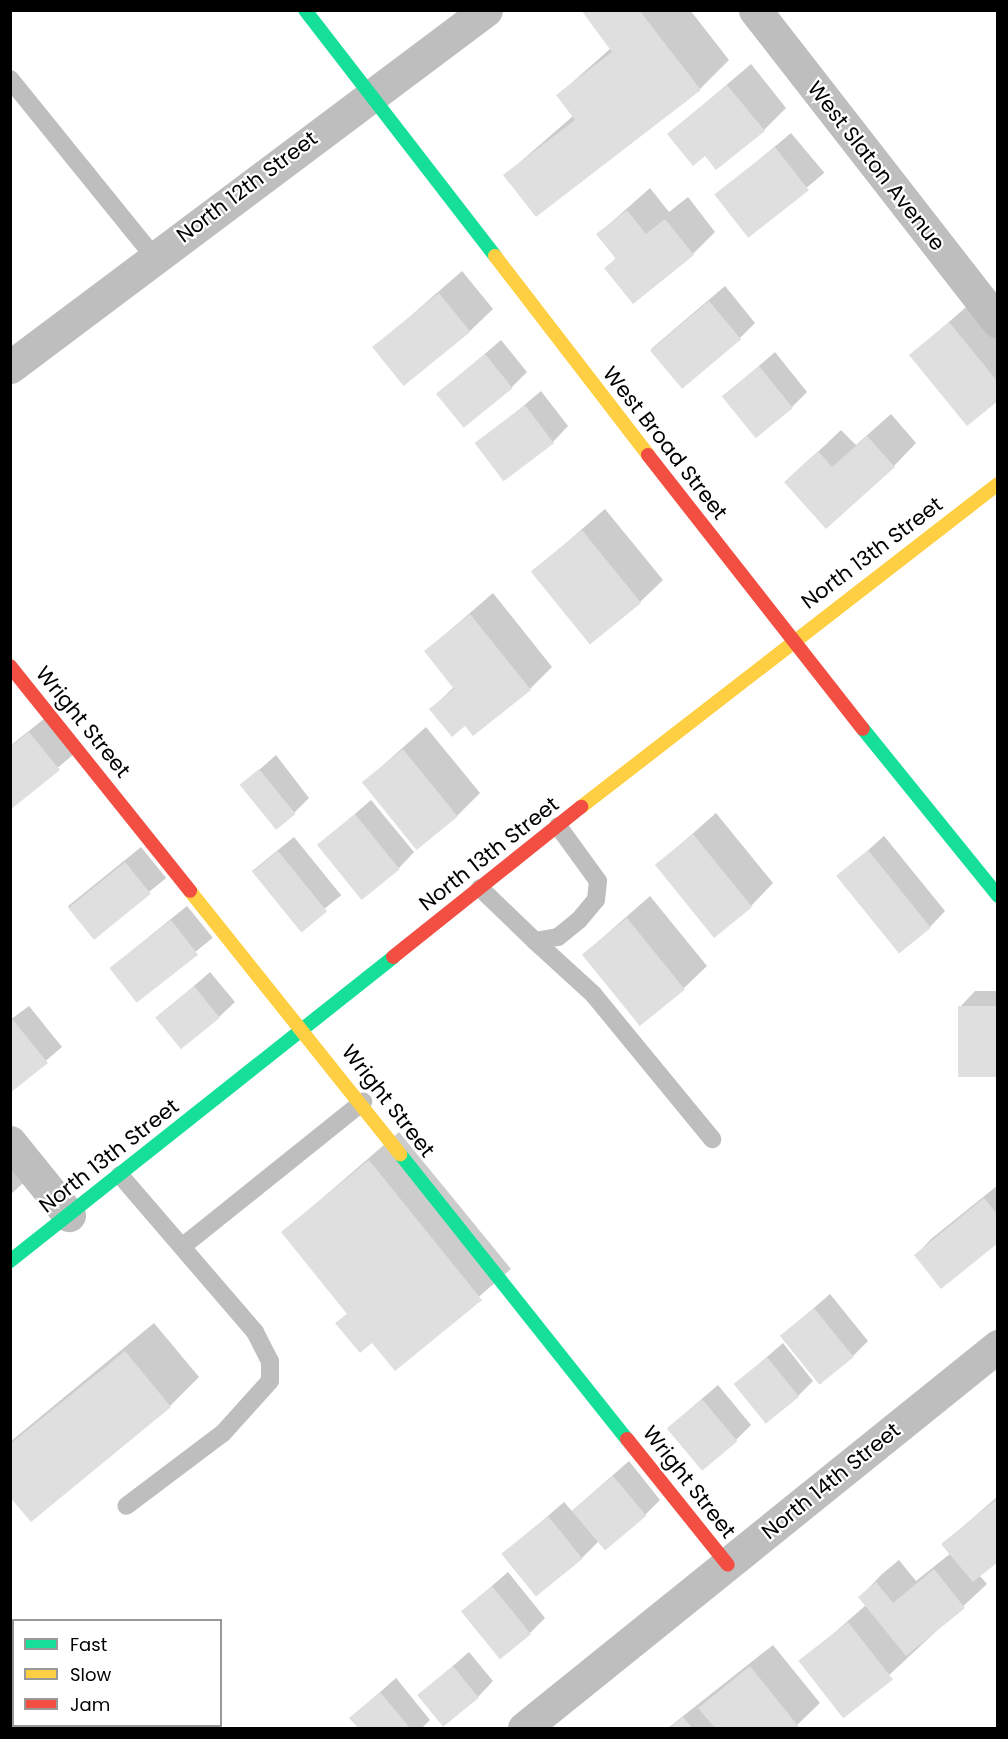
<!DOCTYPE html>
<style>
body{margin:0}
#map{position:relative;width:1008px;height:1739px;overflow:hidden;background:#fff;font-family:Poppins,sans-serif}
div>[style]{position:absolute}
.shadow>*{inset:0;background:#0003;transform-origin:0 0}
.building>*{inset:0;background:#dfdfdf;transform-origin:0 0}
.lane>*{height:18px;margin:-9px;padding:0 9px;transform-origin:9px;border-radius:9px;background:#bebebe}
.street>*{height:33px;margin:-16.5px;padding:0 16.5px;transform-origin:16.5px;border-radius:16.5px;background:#bebebe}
.fast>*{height:14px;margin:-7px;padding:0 7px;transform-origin:7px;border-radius:7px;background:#16e098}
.slow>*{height:14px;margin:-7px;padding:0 7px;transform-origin:7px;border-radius:7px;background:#ffcf43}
.jam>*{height:14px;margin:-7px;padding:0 7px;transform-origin:7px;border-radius:7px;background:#f24e42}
span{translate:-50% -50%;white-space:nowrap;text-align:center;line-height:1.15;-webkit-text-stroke:4.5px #fff;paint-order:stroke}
.street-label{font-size:21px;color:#000}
.frame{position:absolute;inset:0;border:12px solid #000;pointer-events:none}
.legend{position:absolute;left:12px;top:1619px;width:210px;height:108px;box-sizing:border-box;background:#fff;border:2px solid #999;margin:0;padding:8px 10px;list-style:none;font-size:18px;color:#000}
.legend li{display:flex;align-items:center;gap:12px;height:30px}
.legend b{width:30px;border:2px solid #999}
</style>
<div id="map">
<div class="shadow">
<i style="clip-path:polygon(583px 10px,690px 10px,729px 60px,700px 89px,505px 175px,573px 116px,558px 95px,611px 48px)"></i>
<i style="clip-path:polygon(751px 64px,786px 108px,764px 130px,705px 154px,669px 134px)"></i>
<i style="left:791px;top:133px;width:52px;height:97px;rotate:50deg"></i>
<i style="clip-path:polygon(650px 188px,669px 212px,688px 197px,715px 232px,693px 254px,606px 268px,617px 257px,598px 234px)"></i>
<i style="clip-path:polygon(462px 271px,493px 309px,470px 331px,374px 348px)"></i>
<i style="clip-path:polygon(725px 286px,755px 323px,740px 338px,651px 349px)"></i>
<i style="clip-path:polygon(973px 301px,998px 332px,998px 399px,911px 355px)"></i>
<i style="clip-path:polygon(501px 340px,527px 372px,512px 387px,438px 394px)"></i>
<i style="clip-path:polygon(775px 352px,807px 392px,792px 407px,724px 396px)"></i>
<i style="clip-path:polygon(541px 391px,568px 426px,553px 442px,478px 444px)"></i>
<i style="clip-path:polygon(891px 414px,916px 443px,894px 466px,786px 482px,841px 430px,856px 445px)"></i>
<i style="clip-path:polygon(605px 509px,663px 580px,640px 602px,533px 572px)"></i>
<i style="clip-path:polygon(493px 593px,552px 667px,530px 689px,465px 724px,431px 709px,454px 687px,426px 651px)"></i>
<i style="clip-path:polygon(45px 718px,74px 754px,10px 808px,10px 746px)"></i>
<i style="clip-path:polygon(426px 727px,480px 793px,457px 816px,363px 783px)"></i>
<i style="clip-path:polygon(276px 755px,309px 798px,294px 813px,242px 785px)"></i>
<i style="clip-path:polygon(371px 800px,414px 852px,399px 868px,319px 845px)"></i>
<i style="clip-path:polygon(716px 813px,773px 883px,751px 906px,657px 865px)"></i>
<i style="clip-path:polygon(884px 836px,945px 911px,930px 927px,838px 877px)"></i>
<i style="left:294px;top:837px;width:75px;height:54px;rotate:51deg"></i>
<i style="left:141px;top:847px;width:40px;height:94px;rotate:51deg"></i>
<i style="clip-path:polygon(650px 896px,707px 966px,684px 988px,584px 954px)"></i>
<i style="left:187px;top:906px;width:41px;height:99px;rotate:51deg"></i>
<i style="clip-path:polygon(210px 972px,235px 1002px,219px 1017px,157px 1018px)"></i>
<i style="clip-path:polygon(975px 991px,998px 991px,998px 1075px,960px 1007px)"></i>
<i style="clip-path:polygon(29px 1006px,62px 1047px,10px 1091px,10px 1020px)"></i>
<i style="clip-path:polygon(399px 1132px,511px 1269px,395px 1369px,373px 1341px,337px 1323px,348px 1313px,283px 1232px)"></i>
<i style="clip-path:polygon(10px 1150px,31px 1176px,10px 1195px)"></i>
<i style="clip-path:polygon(998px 1185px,998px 1241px,916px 1255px,931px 1239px)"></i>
<i style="clip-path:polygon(830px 1294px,868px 1341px,853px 1356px,782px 1336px)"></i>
<i style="clip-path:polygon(154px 1323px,199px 1377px,170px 1406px,10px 1495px,10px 1442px)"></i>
<i style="clip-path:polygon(783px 1343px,813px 1381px,798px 1396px,736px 1384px)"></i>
<i style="clip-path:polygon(718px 1385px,751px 1425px,736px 1440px,668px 1428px)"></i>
<i style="clip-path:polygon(629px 1461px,660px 1500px,645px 1515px,599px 1541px,582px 1558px,504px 1554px,564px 1502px,572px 1511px)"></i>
<i style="clip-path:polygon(998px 1496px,998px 1560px,979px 1575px,987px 1584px,845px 1716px,801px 1662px,866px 1605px,860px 1597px,882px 1574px,899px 1560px,916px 1581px,951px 1553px,943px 1544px)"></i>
<i style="clip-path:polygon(508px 1572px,545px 1618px,530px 1633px,463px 1611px)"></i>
<i style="clip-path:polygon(773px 1645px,820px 1703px,794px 1728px,668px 1728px)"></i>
<i style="clip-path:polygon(469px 1652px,493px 1681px,478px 1697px,419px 1695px)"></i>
<i style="clip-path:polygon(396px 1678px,430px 1720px,422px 1728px,360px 1728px,351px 1718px)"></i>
<i style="clip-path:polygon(182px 1726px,213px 1726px,215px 1728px,178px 1728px)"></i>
</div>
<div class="building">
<i style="clip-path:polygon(581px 10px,639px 10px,701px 90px,536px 217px,503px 175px,575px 120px,556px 95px,612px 52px)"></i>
<i style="clip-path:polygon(727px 85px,765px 131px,716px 170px,705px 156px,693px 166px,667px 134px)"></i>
<i style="left:775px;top:147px;width:55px;height:77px;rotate:52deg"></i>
<i style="clip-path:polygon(627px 210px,646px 234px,665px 219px,694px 255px,633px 304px,604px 268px,616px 259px,596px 234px)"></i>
<i style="left:439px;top:293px;width:50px;height:86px;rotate:51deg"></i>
<i style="left:709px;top:301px;width:50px;height:77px;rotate:50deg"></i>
<i style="clip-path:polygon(949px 322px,998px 382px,998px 401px,967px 426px,909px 355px)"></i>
<i style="left:485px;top:354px;width:44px;height:63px;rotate:51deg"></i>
<i style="left:759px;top:366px;width:54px;height:48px;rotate:51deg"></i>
<i style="left:525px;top:405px;width:48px;height:63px;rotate:53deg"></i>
<i style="clip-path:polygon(867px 436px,895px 467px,826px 529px,784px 482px,818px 451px,832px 467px)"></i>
<i style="left:582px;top:530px;width:94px;height:66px;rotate:51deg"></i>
<i style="clip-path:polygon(470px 614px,531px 690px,473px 736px,465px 726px,452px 737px,429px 709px,454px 689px,424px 651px)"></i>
<i style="clip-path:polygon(29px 732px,60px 770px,10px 810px,10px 747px)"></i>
<i style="left:403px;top:749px;width:87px;height:53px;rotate:51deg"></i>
<i style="left:259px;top:769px;width:58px;height:25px;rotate:51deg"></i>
<i style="left:355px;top:814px;width:71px;height:49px;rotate:51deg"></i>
<i style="left:693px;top:834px;width:94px;height:49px;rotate:51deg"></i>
<i style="left:868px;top:850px;width:100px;height:41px;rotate:51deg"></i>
<i style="left:278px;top:851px;width:78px;height:33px;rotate:51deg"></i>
<i style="left:125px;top:862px;width:41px;height:73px;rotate:51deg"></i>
<i style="left:627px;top:918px;width:92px;height:58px;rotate:51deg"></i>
<i style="left:171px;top:920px;width:44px;height:78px;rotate:52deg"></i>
<i style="left:194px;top:986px;width:41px;height:50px;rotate:51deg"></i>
<i style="left:958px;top:1006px;width:40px;height:71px"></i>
<i style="clip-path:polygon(13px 1020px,48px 1063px,10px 1093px,10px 1022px)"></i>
<i style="clip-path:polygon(369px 1160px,482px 1300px,395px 1371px,372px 1343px,360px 1353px,335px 1323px,347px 1314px,281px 1232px)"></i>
<i style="clip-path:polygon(984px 1198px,998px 1215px,998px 1243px,941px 1289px,914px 1255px)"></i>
<i style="left:814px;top:1308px;width:63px;height:44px;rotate:51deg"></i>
<i style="clip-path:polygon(125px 1351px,171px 1407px,31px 1522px,10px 1497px,10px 1444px)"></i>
<i style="left:767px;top:1357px;width:51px;height:43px;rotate:51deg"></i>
<i style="left:702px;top:1399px;width:55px;height:46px;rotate:50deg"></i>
<i style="left:613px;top:1476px;width:52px;height:54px;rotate:50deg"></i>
<i style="clip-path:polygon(998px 1498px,998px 1562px,973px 1582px,941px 1544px)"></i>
<i style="left:548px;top:1516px;width:55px;height:60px;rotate:51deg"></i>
<i style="clip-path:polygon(934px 1569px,965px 1608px,906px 1656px,858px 1597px,876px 1582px,893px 1603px)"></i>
<i style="left:492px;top:1586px;width:62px;height:40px;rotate:51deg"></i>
<i style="left:848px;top:1622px;width:73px;height:63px;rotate:52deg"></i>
<i style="left:453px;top:1666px;width:41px;height:46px;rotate:51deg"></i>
<i style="clip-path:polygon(750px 1666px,799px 1727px,796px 1728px,715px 1728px,698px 1708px)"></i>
<i style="clip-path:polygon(380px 1692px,410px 1728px,358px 1728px,349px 1718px)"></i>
<i style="clip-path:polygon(683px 1717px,692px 1728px,669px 1728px)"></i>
</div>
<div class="lane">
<i style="left:10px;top:79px;width:230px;rotate:51deg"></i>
<i style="left:480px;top:888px;width:76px;rotate:43.9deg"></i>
<i style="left:535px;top:941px;width:23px;rotate:-10deg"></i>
<i style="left:558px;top:937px;width:27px;rotate:-39deg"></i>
<i style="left:579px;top:920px;width:26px;rotate:-50deg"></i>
<i style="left:596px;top:900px;width:19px;rotate:-84deg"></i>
<i style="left:598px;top:881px;width:68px;rotate:-126deg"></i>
<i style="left:535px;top:941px;width:79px;rotate:42.4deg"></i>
<i style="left:593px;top:994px;width:188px;rotate:50.6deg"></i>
<i style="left:120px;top:1175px;width:207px;rotate:49.3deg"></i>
<i style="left:255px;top:1332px;width:33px;rotate:63deg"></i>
<i style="left:270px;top:1361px;width:20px;rotate:90deg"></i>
<i style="left:270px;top:1381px;width:70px;rotate:132.1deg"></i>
<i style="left:223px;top:1433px;width:121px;rotate:143deg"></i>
<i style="left:183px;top:1246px;width:231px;rotate:-38.7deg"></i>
</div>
<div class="street">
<i style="left:755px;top:10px;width:395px;rotate:52.1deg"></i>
<i style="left:10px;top:367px;width:595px;rotate:-36.87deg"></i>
<i style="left:10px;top:1142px;width:94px;rotate:51.1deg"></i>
<i style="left:10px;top:1687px;width:5px;rotate:37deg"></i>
<i style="left:42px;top:1726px;width:3px;rotate:45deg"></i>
<i style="left:524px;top:1728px;width:609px;rotate:-38.87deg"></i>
</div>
<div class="fast">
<i style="left:305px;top:10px;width:311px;rotate:52.3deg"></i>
<i style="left:863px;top:729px;width:215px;rotate:51deg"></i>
<i style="left:400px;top:1154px;width:364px;rotate:51.5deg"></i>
<i style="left:10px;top:1261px;width:489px;rotate:-38.4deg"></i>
</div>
<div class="slow">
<i style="left:495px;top:256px;width:251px;rotate:52.4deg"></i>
<i style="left:581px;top:807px;width:527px;rotate:-37.76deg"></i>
<i style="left:190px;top:891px;width:337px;rotate:51.4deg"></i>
</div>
<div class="jam">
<i style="left:648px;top:455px;width:348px;rotate:51.9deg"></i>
<i style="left:10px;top:666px;width:288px;rotate:51.3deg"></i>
<i style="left:393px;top:957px;width:241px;rotate:-38.6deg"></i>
<i style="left:627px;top:1439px;width:161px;rotate:51.3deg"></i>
</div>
<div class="street-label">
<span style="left:876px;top:166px;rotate:52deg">West Slaton Avenue</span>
<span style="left:247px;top:187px;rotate:-37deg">North 12th Street</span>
<span style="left:665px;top:443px;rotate:52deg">West Broad Street</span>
<span style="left:872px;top:553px;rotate:-37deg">North 13th Street</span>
<span style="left:83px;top:722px;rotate:51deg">Wright Street</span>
<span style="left:489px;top:854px;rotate:-38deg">North 13th Street</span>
<span style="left:388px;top:1101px;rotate:52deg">Wright Street</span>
<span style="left:109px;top:1156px;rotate:-38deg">North 13th Street</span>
<span style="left:831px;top:1481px;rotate:-39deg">North 14th Street</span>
<span style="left:689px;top:1482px;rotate:52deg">Wright Street</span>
</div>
<div class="frame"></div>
<ul class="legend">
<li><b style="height:8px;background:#16e098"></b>Fast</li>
<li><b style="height:8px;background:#ffcf43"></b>Slow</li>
<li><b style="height:8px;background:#f24e42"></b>Jam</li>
</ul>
</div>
